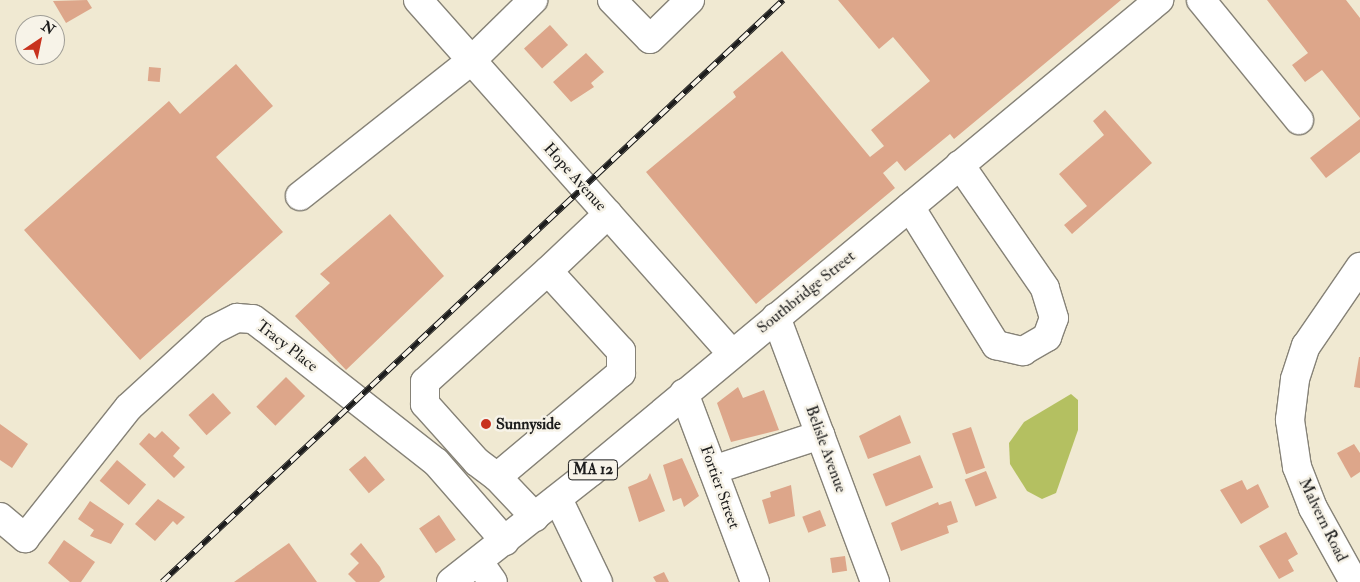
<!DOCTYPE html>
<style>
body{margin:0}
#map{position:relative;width:1360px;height:582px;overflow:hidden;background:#f0e9d2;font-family:"IM FELL Double Pica",serif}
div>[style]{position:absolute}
.green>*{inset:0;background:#b4c061}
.building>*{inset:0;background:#dda68a;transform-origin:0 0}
.roads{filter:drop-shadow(1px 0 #868277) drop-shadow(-1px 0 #868277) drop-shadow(0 1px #868277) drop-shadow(0 -1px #868277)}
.minor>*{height:28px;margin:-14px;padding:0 14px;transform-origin:14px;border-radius:14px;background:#fff}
.major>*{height:28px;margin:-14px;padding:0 14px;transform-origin:14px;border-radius:14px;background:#fff}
.rail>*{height:5.5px;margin-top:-2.75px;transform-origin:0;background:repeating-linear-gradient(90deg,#f7f3e8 0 11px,#1c1c1c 0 22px);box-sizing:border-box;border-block:1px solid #1c1c1c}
.dots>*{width:14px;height:14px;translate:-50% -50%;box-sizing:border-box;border:2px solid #f7f3e8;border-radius:50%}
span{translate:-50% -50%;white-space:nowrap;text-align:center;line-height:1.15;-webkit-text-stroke:5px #f7f3e8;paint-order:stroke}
.shield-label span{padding:1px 4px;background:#f7f3e8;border:1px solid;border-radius:4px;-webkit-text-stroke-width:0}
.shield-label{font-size:15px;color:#1c1c1c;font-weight:700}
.street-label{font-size:16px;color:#1c1c1c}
.poi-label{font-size:16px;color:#1c1c1c;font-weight:700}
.left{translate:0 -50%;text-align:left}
.north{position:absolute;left:15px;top:15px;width:50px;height:50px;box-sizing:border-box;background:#f7f3e8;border:1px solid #9f9d96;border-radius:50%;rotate:34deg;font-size:14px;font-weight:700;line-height:20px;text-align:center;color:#1c1c1c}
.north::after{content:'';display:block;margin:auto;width:18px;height:22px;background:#c8321e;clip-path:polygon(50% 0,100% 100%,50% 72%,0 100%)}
</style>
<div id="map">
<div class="green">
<i style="clip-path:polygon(1071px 394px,1078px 400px,1078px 430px,1056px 493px,1042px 499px,1027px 491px,1010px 464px,1009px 443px,1024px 422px)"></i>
</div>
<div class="building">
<i style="clip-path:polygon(87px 0,92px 8px,66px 23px,53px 1px)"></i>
<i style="clip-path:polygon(838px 0,1121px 0,954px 139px,950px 134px,905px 171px,897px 161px,883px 173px,895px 188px,756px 304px,646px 172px,736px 97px,733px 92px,782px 51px,870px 157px,884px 146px,871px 130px,930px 81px,893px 37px,879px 49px)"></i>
<i style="clip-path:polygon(1267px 0,1346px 0,1360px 18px,1360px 118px,1322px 70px,1305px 82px,1292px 65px,1308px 53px)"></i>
<i style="left:550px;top:25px;width:27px;height:35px;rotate:48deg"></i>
<i style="clip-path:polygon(586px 53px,604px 72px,591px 83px,594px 87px,571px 102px,553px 82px)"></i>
<i style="clip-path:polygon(236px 64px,273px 106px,216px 157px,283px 232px,140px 360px,24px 230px,169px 101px,180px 114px)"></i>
<i style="left:149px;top:67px;width:12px;height:14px;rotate:5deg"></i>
<i style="clip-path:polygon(1105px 110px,1152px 163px,1072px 234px,1064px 225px,1087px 206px,1059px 174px,1104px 135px,1093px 121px)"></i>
<i style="clip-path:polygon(1360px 119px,1360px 152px,1326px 178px,1310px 158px)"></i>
<i style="clip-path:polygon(390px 214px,444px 276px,346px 370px,295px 316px,330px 283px,320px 274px)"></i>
<i style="clip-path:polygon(1359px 357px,1360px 357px,1360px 388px,1354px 387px)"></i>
<i style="left:286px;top:377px;width:27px;height:42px;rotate:45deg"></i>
<i style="clip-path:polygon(738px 387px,743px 398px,764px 390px,779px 430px,731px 442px,717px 403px)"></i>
<i style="left:213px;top:393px;width:27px;height:33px;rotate:48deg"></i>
<i style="clip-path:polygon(900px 415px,911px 443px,868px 459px,859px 436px)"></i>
<i style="clip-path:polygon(0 424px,28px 444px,12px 468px,0 460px)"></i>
<i style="left:971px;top:427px;width:43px;height:20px;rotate:71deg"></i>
<i style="clip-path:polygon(162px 431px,180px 448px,173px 456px,185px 467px,174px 478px,139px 444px,149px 433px,155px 438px)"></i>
<i style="clip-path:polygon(1354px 444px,1360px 453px,1360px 472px,1351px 478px,1337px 453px)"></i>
<i style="left:920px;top:455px;width:35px;height:51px;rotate:68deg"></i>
<i style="left:365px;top:456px;width:31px;height:21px;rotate:50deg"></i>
<i style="clip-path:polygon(682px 458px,699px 496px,684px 507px,681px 498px,673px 501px,663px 465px)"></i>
<i style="left:117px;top:460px;width:38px;height:27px;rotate:40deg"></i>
<i style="left:986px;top:471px;width:29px;height:23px;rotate:68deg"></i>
<i style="clip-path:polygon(650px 473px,665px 511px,639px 522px,628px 487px,647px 479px)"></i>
<i style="clip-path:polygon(1242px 480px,1247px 490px,1258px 484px,1269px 507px,1241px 524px,1220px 490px)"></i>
<i style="clip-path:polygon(791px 485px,795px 516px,769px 524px,762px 500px,771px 497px,770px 492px)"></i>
<i style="clip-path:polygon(158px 499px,185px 517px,177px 525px,173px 521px,155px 541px,135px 524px)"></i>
<i style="clip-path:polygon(90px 501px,124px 524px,111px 544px,90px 536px,94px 530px,78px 519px)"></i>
<i style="clip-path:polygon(951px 501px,958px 522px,947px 526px,949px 533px,901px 551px,891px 523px,938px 502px,939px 505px)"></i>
<i style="left:820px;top:510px;width:17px;height:19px;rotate:69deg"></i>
<i style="left:439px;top:515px;width:30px;height:24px;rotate:56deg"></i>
<i style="clip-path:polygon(1286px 532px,1298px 554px,1288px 560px,1294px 571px,1279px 579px,1259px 546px)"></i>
<i style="clip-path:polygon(64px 540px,95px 562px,81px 582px,70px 582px,48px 563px)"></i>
<i style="clip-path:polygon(289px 543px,317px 582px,234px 582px)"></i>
<i style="clip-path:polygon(361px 543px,380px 567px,385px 577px,379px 582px,356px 582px,348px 574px,359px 563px,350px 554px)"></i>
<i style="left:845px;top:556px;width:15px;height:15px;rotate:82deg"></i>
<i style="clip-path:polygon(664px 572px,669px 582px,656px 582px,653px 577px)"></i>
</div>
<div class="roads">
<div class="minor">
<i style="left:612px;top:0;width:54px;rotate:45.7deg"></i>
<i style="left:650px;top:39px;width:56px;rotate:-44.3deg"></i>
<i style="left:1201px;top:0;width:155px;rotate:50.8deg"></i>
<i style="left:300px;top:196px;width:219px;rotate:-38.3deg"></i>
<i style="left:472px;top:60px;width:86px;rotate:-44.5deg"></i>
<i style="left:910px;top:207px;width:163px;rotate:58.1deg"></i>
<i style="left:996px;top:345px;width:28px;rotate:13deg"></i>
<i style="left:1023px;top:351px;width:28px;rotate:-30deg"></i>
<i style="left:1047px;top:337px;width:20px;rotate:-70deg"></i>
<i style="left:1054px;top:318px;width:31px;rotate:-107deg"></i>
<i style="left:1045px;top:288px;width:150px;rotate:-124.6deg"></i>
<i style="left:776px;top:317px;width:283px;rotate:69.5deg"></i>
<i style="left:684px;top:393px;width:202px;rotate:69.4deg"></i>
<i style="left:713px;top:470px;width:113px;rotate:-18.1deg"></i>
<i style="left:497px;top:477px;width:25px;rotate:-143deg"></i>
<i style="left:477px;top:462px;width:78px;rotate:-131.9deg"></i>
<i style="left:425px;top:404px;width:22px;rotate:-90deg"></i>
<i style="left:425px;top:382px;width:166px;rotate:-42.1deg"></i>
<i style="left:558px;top:499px;width:92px;rotate:64.3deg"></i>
<i style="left:0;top:517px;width:33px;rotate:40deg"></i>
<i style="left:25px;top:538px;width:167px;rotate:-51.6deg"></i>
<i style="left:129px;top:407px;width:114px;rotate:-42.5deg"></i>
<i style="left:213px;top:330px;width:27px;rotate:-27deg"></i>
<i style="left:237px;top:318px;width:16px;rotate:4deg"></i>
<i style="left:253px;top:319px;width:15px;rotate:37deg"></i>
<i style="left:265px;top:328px;width:217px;rotate:38.1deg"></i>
<i style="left:436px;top:462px;width:105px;rotate:48.9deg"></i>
<i style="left:535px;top:517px;width:55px;rotate:-133.5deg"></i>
<i style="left:497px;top:477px;width:162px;rotate:-40deg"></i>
<i style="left:621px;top:373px;width:22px;rotate:-90deg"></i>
<i style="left:621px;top:351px;width:108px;rotate:-132.4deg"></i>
<i style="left:548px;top:271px;width:83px;rotate:-43.5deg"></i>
<i style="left:479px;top:562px;width:24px;rotate:55deg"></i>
<i style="left:1354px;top:582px;width:85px;rotate:-119deg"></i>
<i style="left:1313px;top:508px;width:44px;rotate:-111.3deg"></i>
<i style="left:1297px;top:467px;width:48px;rotate:-98.5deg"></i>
<i style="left:1290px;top:420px;width:41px;rotate:-83deg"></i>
<i style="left:1295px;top:379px;width:35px;rotate:-72deg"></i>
<i style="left:1306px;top:346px;width:96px;rotate:-55.6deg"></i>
</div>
<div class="major">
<i style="left:418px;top:0;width:472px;rotate:48.4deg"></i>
<i style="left:451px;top:582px;width:178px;rotate:-38.2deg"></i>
<i style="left:591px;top:472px;width:739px;rotate:-39.73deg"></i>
</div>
</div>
<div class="rail">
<i style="left:162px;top:582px;width:851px;rotate:-43.14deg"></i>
</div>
<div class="dots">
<i style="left:486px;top:424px;background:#c8321e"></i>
</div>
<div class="shield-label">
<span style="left:593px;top:470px">MA 12</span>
</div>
<div class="street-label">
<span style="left:575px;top:177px;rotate:48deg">Hope Avenue</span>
<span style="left:806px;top:292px;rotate:-39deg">Southbridge Street</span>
<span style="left:287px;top:346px;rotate:38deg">Tracy Place</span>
<span style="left:826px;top:449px;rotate:70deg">Belisle Avenue</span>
<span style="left:720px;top:487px;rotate:70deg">Fortier Street</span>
<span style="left:1323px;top:520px;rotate:64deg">Malvern Road</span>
</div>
<div class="poi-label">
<span class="left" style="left:496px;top:424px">Sunnyside</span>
</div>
<div class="north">N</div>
</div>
